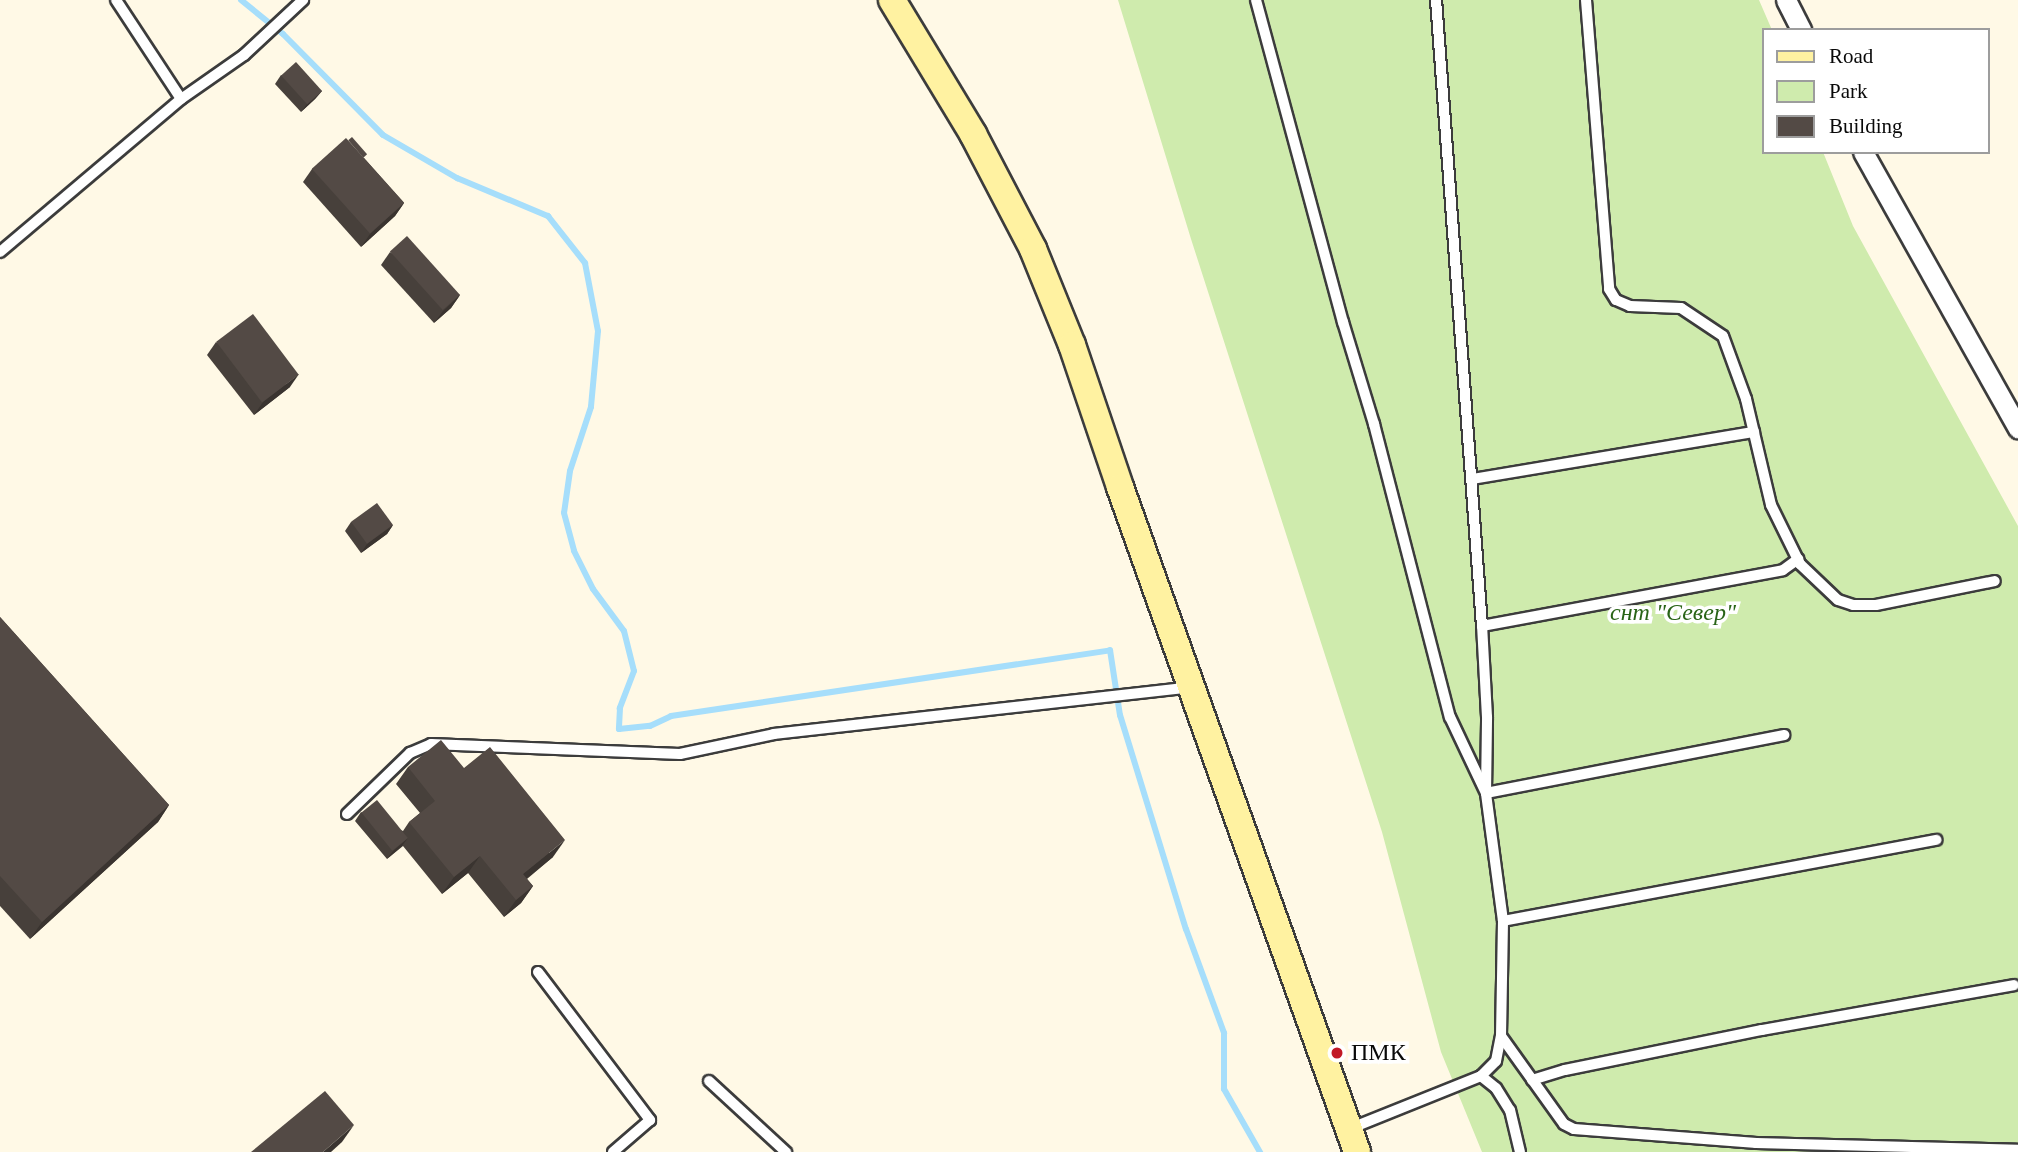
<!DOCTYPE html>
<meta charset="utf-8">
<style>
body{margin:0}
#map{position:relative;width:2018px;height:1152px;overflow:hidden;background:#fff9e6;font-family:Georgia,serif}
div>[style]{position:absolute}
.green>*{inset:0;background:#cfebad}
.stream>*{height:6px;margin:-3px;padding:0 3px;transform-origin:3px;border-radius:3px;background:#a6defb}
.roads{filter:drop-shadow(2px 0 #3c3c3c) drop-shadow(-2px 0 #3c3c3c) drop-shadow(0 2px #3c3c3c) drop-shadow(0 -2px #3c3c3c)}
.lane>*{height:10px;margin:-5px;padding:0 5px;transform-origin:5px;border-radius:5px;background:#fff}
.street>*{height:19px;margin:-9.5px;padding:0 9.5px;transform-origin:9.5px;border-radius:9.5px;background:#fff}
.secondary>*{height:26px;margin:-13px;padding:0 13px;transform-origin:13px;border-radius:13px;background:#fff2a1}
.wall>*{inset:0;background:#47403b}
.shaded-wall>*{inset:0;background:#3a3430}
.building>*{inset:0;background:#534a45;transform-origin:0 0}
.dots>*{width:19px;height:19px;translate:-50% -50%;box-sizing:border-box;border:4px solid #fff;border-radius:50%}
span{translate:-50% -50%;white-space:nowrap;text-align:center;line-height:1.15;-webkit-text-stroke:7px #fff;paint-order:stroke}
.park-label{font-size:24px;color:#296417;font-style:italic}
.poi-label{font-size:24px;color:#090909}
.left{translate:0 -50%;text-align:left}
.legend{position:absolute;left:1762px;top:28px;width:228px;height:126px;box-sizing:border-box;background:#fff;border:2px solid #9d9d9d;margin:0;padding:9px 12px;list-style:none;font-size:21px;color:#090909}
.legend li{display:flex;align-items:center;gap:14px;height:35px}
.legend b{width:35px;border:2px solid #9d9d9d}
</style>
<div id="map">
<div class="green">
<i style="clip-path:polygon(1118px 0,1759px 0,1772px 30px,1764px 30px,1764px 152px,1823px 152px,1853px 226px,2018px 526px,2018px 1152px,1482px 1152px,1441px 1052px,1382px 832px,1191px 239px)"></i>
</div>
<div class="stream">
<i style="left:241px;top:0;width:54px;rotate:39deg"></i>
<i style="left:283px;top:34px;width:142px;rotate:45.3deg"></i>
<i style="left:383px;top:135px;width:86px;rotate:30.2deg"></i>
<i style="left:457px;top:178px;width:99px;rotate:22.7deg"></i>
<i style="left:548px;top:216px;width:60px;rotate:51.8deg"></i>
<i style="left:585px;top:263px;width:69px;rotate:79.2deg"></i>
<i style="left:598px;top:331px;width:76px;rotate:95.3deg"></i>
<i style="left:591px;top:407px;width:67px;rotate:108.2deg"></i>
<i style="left:570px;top:471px;width:42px;rotate:98.1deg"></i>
<i style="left:564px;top:513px;width:39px;rotate:75deg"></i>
<i style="left:574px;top:551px;width:42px;rotate:63.4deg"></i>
<i style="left:593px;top:589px;width:52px;rotate:53.6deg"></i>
<i style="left:624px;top:631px;width:41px;rotate:76deg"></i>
<i style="left:634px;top:671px;width:40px;rotate:111deg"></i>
<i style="left:620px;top:708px;width:21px;rotate:93deg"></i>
<i style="left:619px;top:729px;width:31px;rotate:-6deg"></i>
<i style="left:650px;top:726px;width:23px;rotate:-25deg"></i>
<i style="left:671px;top:716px;width:444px;rotate:-8.5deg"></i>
<i style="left:1110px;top:650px;width:66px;rotate:81.3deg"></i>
<i style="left:1120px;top:715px;width:224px;rotate:72.9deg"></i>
<i style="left:1186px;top:929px;width:111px;rotate:69.9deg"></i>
<i style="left:1224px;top:1033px;width:56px;rotate:90deg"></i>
<i style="left:1224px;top:1089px;width:73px;rotate:60.3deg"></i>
</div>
<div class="roads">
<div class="lane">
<i style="left:116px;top:0;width:118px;rotate:56.7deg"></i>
<i style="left:1256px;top:0;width:334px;rotate:74.9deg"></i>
<i style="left:1343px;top:322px;width:107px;rotate:73.1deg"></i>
<i style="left:1374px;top:424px;width:303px;rotate:75.5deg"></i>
<i style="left:1450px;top:717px;width:84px;rotate:64.7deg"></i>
<i style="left:1486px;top:793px;width:304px;rotate:-11deg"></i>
<i style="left:1586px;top:0;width:290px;rotate:85.4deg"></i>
<i style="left:1609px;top:289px;width:13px;rotate:58deg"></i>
<i style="left:1616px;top:300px;width:15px;rotate:23deg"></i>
<i style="left:1630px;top:306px;width:51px;rotate:2.2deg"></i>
<i style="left:1681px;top:308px;width:50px;rotate:33.7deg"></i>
<i style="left:1723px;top:336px;width:67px;rotate:69.9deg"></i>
<i style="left:1746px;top:399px;width:109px;rotate:76.7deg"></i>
<i style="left:1771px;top:505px;width:66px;rotate:63.8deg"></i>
<i style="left:1800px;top:564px;width:52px;rotate:43.5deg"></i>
<i style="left:1838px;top:600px;width:16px;rotate:18deg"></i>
<i style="left:1853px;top:605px;width:23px"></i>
<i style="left:1876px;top:605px;width:121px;rotate:-11.4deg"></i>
<i style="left:0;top:252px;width:237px;rotate:-40.2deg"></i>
<i style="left:181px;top:99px;width:77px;rotate:-34.9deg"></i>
<i style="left:244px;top:55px;width:81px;rotate:-43deg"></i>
<i style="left:1472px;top:479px;width:286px;rotate:-9.5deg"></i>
<i style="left:1482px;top:626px;width:306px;rotate:-10.5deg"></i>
<i style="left:1783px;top:570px;width:19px;rotate:-36deg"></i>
<i style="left:347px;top:814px;width:88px;rotate:-44.1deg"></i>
<i style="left:410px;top:753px;width:23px;rotate:-23deg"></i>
<i style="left:431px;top:744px;width:249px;rotate:2.3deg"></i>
<i style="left:680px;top:754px;width:96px;rotate:-12deg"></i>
<i style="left:774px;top:734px;width:419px;rotate:-6.4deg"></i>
<i style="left:1503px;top:921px;width:441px;rotate:-10.6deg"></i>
<i style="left:538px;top:972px;width:186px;rotate:52.9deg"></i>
<i style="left:650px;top:1120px;width:49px;rotate:139.1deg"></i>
<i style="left:1501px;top:1036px;width:108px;rotate:54.4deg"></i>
<i style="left:1564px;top:1124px;width:11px;rotate:27deg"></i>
<i style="left:1574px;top:1129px;width:183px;rotate:4.4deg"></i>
<i style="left:1756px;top:1143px;width:262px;rotate:1.5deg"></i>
<i style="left:1481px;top:1076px;width:19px;rotate:39deg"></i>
<i style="left:1496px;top:1088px;width:26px;rotate:58deg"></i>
<i style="left:1510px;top:1110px;width:43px;rotate:76.6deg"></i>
<i style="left:1532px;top:1080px;width:34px;rotate:-17deg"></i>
<i style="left:1565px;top:1070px;width:201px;rotate:-11.5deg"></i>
<i style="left:1762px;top:1030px;width:256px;rotate:-10.1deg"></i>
<i style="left:709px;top:1081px;width:105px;rotate:42.7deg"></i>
<i style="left:1349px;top:1129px;width:142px;rotate:-21.9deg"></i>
<i style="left:1481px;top:1076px;width:21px;rotate:-45deg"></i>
<i style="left:1496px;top:1061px;width:25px;rotate:-79deg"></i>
<i style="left:1501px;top:1036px;width:115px;rotate:-89deg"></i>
<i style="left:1503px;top:921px;width:129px;rotate:-97.6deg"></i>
<i style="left:1486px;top:793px;width:76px;rotate:-89.2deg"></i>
<i style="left:1487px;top:717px;width:91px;rotate:-93.1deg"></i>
<i style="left:1482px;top:626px;width:628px;rotate:-94.2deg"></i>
</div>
<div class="street">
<i style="left:1786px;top:0;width:34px;rotate:63deg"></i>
<i style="left:1863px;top:152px;width:317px;rotate:60.7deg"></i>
</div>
<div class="secondary">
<i style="left:892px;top:0;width:157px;rotate:58.8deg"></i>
<i style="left:973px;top:134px;width:130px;rotate:62.4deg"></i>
<i style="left:1033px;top:249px;width:104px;rotate:67.9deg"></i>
<i style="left:1072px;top:345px;width:150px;rotate:71.3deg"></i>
<i style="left:1120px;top:487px;width:706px;rotate:70.38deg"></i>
</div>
</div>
<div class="wall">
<i style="clip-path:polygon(281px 75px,322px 91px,315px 99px,301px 112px,275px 84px)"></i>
<i style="clip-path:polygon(364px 158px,404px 203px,395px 216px,361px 247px,303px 182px,312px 169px)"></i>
<i style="clip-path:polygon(390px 252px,460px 295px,451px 308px,434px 323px,381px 265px)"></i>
<i style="clip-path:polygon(216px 342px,290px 387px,254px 415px,207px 355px)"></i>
<i style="clip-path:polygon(351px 522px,393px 525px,387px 534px,361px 553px,345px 531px)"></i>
<i style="clip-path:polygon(0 617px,169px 805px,158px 822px,30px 939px,0 906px)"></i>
<i style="clip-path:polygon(408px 767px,464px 768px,553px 857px,527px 879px,533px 886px,521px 903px,504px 917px,468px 873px,442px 894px,403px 846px,387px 859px,355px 821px,361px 812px,403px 831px,409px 822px,420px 813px,396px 784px)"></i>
</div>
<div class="shaded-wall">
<i style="clip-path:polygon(322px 91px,315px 99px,301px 112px,307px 104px)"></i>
<i style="clip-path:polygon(404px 203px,395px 216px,361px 247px,370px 234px)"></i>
<i style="clip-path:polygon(460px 295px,451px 308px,434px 323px,443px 311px)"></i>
<i style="clip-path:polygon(299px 374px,290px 387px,254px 415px,263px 402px)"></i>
<i style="clip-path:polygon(393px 525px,387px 534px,361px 553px,367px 544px)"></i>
<i style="clip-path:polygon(169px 805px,158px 822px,30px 939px,42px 922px)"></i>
<i style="clip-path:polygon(408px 838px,402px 846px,387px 859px,393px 851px)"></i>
<i style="clip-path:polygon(565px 840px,553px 857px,511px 891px,523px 874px)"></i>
<i style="clip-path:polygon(480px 856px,468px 873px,442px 894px,454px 877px)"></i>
<i style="clip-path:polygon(533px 886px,521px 903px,504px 917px,516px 900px)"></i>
<i style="clip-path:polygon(354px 1125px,342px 1142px,331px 1152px,323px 1152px)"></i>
</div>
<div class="building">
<i style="left:296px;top:62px;width:39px;height:20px;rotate:48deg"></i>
<i style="left:352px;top:137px;width:23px;height:5px;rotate:49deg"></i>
<i style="left:346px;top:138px;width:87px;height:46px;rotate:48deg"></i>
<i style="left:407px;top:236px;width:79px;height:23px;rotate:48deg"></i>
<i style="left:253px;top:314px;width:76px;height:46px;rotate:53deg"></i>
<i style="left:377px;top:503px;width:27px;height:32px;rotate:54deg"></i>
<i style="clip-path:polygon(0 617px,169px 805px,42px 922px,0 876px)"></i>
<i style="clip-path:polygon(441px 740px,464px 768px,490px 747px,565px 840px,523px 874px,533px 886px,516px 900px,480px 856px,454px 877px,409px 822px,435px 801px,408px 767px)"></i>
<i style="left:377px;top:800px;width:49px;height:20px;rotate:51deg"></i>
<i style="clip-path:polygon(325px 1091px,354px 1125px,323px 1152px,251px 1152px)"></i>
</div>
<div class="dots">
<i style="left:1337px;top:1053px;background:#c21926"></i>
</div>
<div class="park-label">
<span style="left:1673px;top:613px">снт "Север"</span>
</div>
<div class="poi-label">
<span class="left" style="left:1351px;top:1053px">ПМК</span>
</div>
<ul class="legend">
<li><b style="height:9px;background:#fff2a1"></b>Road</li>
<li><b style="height:19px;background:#cfebad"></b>Park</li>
<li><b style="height:19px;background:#534a45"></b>Building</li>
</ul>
</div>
